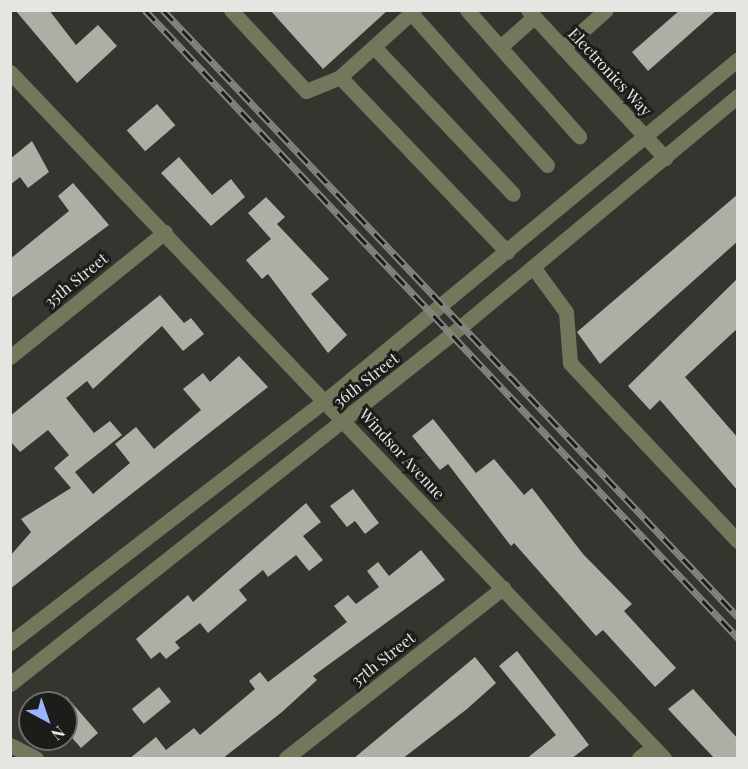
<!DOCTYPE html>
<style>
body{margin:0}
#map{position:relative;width:748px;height:769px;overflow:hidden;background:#34352f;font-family:"Playfair Display",serif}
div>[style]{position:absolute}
.building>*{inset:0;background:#adafa7;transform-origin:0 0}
.minor>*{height:15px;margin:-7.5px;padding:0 7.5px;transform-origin:7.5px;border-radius:7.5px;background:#72785b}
.rail>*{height:7px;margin-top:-3.5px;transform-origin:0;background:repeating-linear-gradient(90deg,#1c1d1a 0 14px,#848580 0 28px);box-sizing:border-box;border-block:2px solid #848580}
span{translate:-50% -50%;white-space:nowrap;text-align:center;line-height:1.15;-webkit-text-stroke:6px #1c1d1a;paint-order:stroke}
.street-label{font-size:16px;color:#e5e6e2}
.frame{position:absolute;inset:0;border:12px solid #e5e6e2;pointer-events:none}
.north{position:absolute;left:18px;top:691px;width:60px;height:60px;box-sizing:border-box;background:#1c1d1a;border:2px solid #6c6d6a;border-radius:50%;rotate:140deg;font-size:16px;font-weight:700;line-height:24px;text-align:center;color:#e5e6e2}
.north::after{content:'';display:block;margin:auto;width:21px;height:27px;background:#99b5fd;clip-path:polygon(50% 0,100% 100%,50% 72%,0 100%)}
</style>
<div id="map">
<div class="building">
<i style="clip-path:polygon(15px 10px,49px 10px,76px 45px,98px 25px,117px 46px,77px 83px)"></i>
<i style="clip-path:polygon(270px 10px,388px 10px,323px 69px)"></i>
<i style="clip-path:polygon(680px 10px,717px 10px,648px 71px,632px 52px)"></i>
<i style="left:157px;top:104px;width:28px;height:40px;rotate:49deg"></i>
<i style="clip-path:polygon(32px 141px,49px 172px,28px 188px,20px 177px,10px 185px,10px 159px)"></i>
<i style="clip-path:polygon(179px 157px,212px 195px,231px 179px,245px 197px,211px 226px,161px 173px)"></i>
<i style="clip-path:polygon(73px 183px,109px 225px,10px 299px,10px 259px,69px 211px,58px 196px)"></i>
<i style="clip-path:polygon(738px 194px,738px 241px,600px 364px,577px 332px)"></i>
<i style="clip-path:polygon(266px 197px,285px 217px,277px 224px,329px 279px,311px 294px,347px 335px,328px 353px,268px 274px,262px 279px,246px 260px,271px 239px,248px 213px)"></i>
<i style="clip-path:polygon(738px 278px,738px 328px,685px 377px,738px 438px,738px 491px,660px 400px,650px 410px,628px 386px)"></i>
<i style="clip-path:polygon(160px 295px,184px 323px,191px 318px,204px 334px,183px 351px,162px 326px,93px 389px,87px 381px,66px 398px,94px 433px,110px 421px,122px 435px,75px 472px,93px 494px,130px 463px,115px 444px,136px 427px,154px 449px,201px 410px,183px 389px,203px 373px,210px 382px,239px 356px,268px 387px,10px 589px,10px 556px,31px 532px,21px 519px,71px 488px,54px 468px,69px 455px,48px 430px,20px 452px,10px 441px,10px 416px)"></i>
<i style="clip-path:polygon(433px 419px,476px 473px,494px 459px,524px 495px,532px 488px,583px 554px,632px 604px,624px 611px,676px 668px,655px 687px,603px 630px,596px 636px,514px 543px,511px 546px,448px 464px,440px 470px,412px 436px)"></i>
<i style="clip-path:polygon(353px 489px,379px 523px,365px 534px,355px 521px,347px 527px,330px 506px)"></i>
<i style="clip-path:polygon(306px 503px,321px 522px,303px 536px,323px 560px,309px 571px,296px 555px,268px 577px,263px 570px,239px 590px,247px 600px,208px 633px,200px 623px,175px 642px,180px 648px,166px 659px,160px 652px,151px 659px,136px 639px,188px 595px,193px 602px)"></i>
<i style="clip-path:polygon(421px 550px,445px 580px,313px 676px,317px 680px,282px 712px,222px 759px,129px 759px,156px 737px,166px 750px,194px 728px,200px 735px,255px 689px,249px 681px,260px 672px,268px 682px,347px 622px,334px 606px,348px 595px,356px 604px,379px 587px,367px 571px,378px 562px,389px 576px)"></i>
<i style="clip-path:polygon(517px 651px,589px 745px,571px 759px,526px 759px,556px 735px,499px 666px)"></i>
<i style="clip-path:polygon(475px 657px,496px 683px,467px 709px,402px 759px,353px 759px)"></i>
<i style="left:159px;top:687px;width:19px;height:35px;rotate:51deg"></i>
<i style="clip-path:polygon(693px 689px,738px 739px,738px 759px,715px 759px,668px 709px)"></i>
<i style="clip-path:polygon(66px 696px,98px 733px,81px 748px,66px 731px)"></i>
</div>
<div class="minor">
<i style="left:231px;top:10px;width:110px;rotate:47.2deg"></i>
<i style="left:306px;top:91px;width:37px;rotate:-22deg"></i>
<i style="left:414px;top:10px;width:4px;rotate:135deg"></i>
<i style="left:411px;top:13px;width:204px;rotate:48.2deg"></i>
<i style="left:467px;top:10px;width:169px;rotate:48.4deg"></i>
<i style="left:528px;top:10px;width:202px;rotate:47.2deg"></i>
<i style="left:411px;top:13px;width:96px;rotate:138deg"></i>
<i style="left:340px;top:77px;width:242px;rotate:46.3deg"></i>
<i style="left:374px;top:47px;width:202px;rotate:46.6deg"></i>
<i style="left:500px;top:47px;width:45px;rotate:-41.4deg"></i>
<i style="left:563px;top:48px;width:57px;rotate:-41.5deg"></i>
<i style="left:10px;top:72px;width:948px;rotate:46.37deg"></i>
<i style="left:533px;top:267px;width:56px;rotate:53.7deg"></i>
<i style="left:566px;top:312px;width:51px;rotate:85.5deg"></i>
<i style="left:570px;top:363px;width:245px;rotate:46.7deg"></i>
<i style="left:10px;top:357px;width:199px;rotate:-38.9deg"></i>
<i style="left:10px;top:643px;width:399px;rotate:-37.6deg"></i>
<i style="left:326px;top:400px;width:535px;rotate:-39.61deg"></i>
<i style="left:10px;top:684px;width:578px;rotate:-38.4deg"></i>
<i style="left:463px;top:325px;width:358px;rotate:-39.8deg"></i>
<i style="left:10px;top:745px;width:29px;rotate:27deg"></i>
<i style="left:286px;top:758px;width:276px;rotate:-38.1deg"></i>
<i style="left:639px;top:758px;width:18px;rotate:-38deg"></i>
</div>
<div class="rail">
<i style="left:145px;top:10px;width:864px;rotate:46.64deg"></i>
<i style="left:163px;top:10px;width:836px;rotate:46.55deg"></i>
</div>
<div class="street-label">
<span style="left:610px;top:72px;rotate:47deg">Electronics Way</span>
<span style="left:76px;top:280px;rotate:-39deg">35th Street</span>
<span style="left:366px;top:380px;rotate:-38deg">36th Street</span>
<span style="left:402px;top:454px;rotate:47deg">Windsor Avenue</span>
<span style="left:383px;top:659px;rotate:-38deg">37th Street</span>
</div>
<div class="frame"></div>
<div class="north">N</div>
</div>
